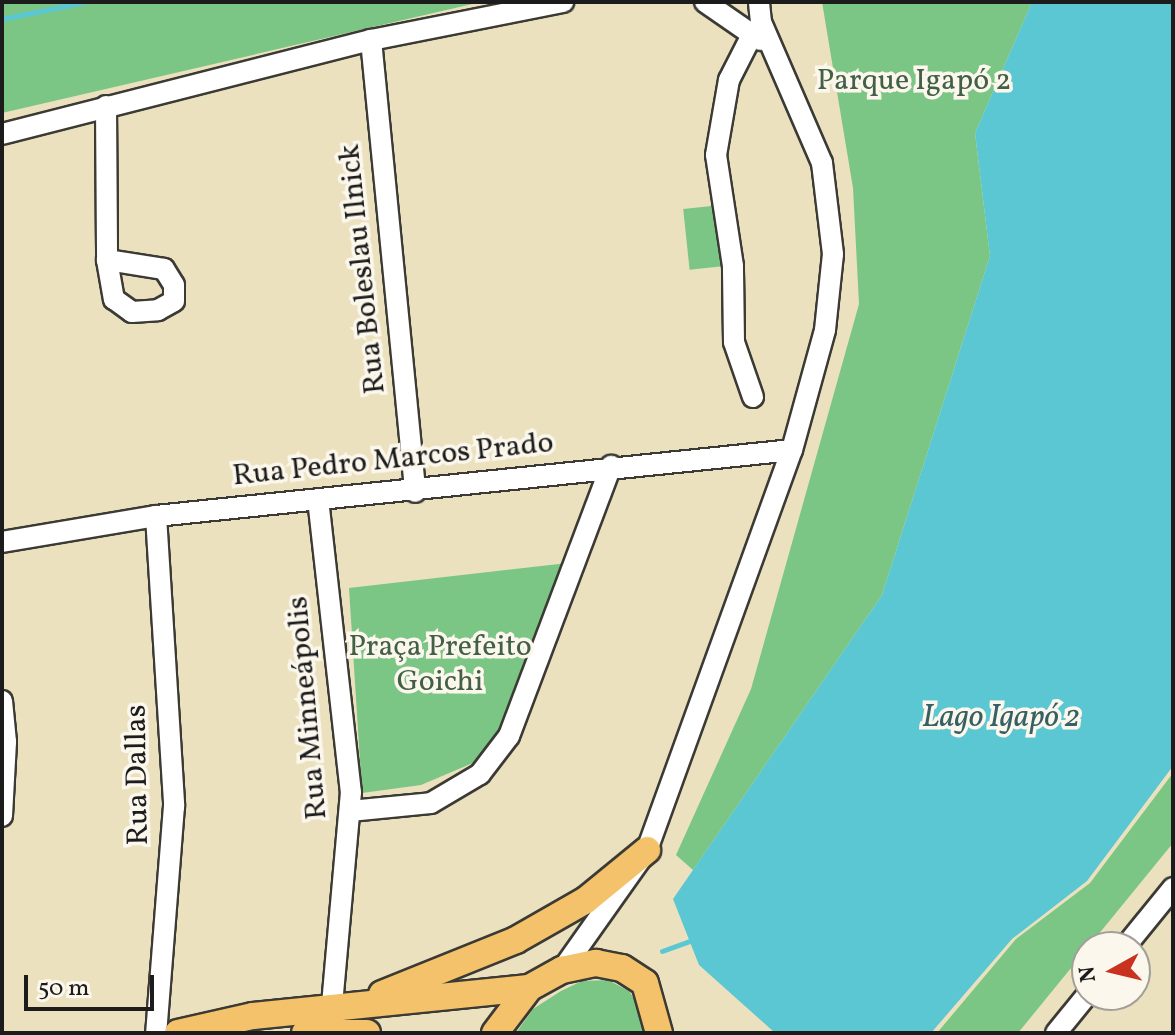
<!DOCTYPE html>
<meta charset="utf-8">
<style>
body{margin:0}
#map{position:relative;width:1175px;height:1035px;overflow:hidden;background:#ebe1bf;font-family:Vollkorn,serif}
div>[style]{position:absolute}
.green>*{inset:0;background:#7bc684;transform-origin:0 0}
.water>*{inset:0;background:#5bc7d2}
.stream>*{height:5px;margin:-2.5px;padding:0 2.5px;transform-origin:2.5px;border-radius:2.5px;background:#5bc7d2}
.roads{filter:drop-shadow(2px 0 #3b3a34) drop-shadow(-2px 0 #3b3a34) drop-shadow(0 2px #3b3a34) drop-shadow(0 -2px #3b3a34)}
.minor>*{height:20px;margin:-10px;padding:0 10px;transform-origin:10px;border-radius:10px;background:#fff}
.major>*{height:26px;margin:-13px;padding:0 13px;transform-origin:13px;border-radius:13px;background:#f3c26a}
span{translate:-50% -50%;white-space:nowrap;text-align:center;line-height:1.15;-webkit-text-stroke:7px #fbf7ec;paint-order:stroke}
.park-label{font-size:30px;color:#426046}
.street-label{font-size:30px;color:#1c1c1c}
.water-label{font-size:32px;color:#356065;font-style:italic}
.frame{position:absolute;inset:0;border:4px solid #1c1c1c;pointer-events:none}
.north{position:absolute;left:1071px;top:931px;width:80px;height:80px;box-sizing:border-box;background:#fbf7ec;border:2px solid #a29f99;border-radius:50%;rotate:262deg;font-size:22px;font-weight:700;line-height:32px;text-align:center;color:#1c1c1c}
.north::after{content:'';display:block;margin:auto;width:28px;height:36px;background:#c8321e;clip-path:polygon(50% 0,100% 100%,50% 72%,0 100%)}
.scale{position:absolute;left:24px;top:975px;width:130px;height:36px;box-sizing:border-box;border:4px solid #1c1c1c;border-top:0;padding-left:10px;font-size:24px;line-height:28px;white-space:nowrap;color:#1c1c1c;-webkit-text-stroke:6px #fbf7ec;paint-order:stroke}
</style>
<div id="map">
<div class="green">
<i style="clip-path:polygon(2px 2px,481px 2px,2px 113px)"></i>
<i style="clip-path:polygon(822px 2px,1032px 2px,975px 133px,990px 256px,882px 595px,693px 870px,676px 855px,751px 689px,859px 304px,853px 188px)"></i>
<i style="left:721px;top:205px;width:61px;height:38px;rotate:84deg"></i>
<i style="clip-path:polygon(568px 563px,506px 729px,480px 760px,421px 785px,362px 793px,349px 588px)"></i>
<i style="clip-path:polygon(1173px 773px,1173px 843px,1018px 1033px,937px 1033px,1016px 939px,1090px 883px)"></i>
<i style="clip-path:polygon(608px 980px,629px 991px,641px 1008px,643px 1033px,516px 1033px,533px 1009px,561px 991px,582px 981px)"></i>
</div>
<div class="water">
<i style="clip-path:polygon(1032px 2px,1173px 2px,1173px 766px,1087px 881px,1012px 939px,931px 1033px,774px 1032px,699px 965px,673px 899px,882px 595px,990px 256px,975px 133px)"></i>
</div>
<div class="stream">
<i style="left:2px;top:19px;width:85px;rotate:-11.6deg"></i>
<i style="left:662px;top:951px;width:35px;rotate:-20deg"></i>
</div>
<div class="roads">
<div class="minor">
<i style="left:705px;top:2px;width:67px;rotate:34.6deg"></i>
<i style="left:371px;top:40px;width:454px;rotate:84.4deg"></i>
<i style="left:106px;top:106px;width:154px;rotate:89.6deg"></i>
<i style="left:107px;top:260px;width:40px;rotate:80deg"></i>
<i style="left:114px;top:299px;width:22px;rotate:36deg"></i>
<i style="left:132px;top:312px;width:26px;rotate:-4deg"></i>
<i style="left:158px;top:310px;width:18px;rotate:-29deg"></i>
<i style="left:174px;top:301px;width:16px;rotate:-90deg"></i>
<i style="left:174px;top:285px;width:19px;rotate:-122deg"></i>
<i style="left:164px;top:269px;width:58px;rotate:-171deg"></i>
<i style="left:2px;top:134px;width:381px;rotate:-14.3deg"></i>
<i style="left:371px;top:40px;width:196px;rotate:-11.2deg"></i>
<i style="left:753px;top:397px;width:58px;rotate:-109.1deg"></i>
<i style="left:734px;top:342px;width:76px;rotate:-90.8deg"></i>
<i style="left:733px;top:266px;width:112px;rotate:-98.7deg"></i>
<i style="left:716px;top:155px;width:76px;rotate:-80.2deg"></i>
<i style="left:729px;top:80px;width:55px;rotate:-63deg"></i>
<i style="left:318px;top:499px;width:295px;rotate:83.6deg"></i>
<i style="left:351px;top:792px;width:216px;rotate:95.1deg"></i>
<i style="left:156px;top:516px;width:291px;rotate:86.4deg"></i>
<i style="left:174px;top:806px;width:228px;rotate:94.5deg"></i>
<i style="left:2px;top:542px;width:156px;rotate:-9.6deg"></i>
<i style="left:156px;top:516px;width:639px;rotate:-5.92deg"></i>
<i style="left:2px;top:701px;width:41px;rotate:84.4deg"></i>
<i style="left:6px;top:742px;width:74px;rotate:93.1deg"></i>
<i style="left:350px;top:811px;width:81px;rotate:-5.6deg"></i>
<i style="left:431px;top:803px;width:57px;rotate:-30.6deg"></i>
<i style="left:480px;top:774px;width:48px;rotate:-52.7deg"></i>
<i style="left:509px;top:736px;width:289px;rotate:-69.3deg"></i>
<i style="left:1125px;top:947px;width:76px;rotate:-50.9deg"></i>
<i style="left:562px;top:970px;width:147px;rotate:-54.7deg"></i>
<i style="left:647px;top:850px;width:425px;rotate:-70.1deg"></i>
<i style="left:792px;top:450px;width:124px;rotate:-74.6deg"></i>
<i style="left:825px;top:330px;width:76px;rotate:-84deg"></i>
<i style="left:833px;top:254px;width:92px;rotate:-96.9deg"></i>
<i style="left:822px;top:163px;width:154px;rotate:-113.4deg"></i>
<i style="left:761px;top:22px;width:20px;rotate:-96deg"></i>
<i style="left:1056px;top:1033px;width:49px;rotate:-50.8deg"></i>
</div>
<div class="major">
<i style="left:382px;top:994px;width:144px;rotate:-21.9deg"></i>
<i style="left:516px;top:940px;width:81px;rotate:-29.7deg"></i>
<i style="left:586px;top:900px;width:79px;rotate:-39.3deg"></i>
<i style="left:178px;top:1033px;width:77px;rotate:-12.8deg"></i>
<i style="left:253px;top:1016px;width:277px;rotate:-5.8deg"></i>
<i style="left:305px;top:1033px;width:62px"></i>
<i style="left:495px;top:1033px;width:56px;rotate:-52.9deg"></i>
<i style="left:529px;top:988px;width:38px;rotate:-29deg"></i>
<i style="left:562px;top:970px;width:35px;rotate:-12deg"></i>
<i style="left:596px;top:963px;width:26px;rotate:11deg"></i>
<i style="left:622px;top:968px;width:27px;rotate:33deg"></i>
<i style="left:645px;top:983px;width:52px;rotate:74.4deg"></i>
</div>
</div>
<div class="park-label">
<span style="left:914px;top:81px">Parque Igapó 2</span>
<span style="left:440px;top:664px">Praça Prefeito<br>Goichi</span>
</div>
<div class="street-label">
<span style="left:363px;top:269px;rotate:-96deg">Rua Boleslau Ilnick</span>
<span style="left:393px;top:460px;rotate:-6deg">Rua Pedro Marcos Prado</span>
<span style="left:308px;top:708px;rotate:-95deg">Rua Minneápolis</span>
<span style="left:138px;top:775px;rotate:-91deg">Rua Dallas</span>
</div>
<div class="water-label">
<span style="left:1001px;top:718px">Lago Igapó 2</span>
</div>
<div class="frame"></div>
<div class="north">N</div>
<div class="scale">50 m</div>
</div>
